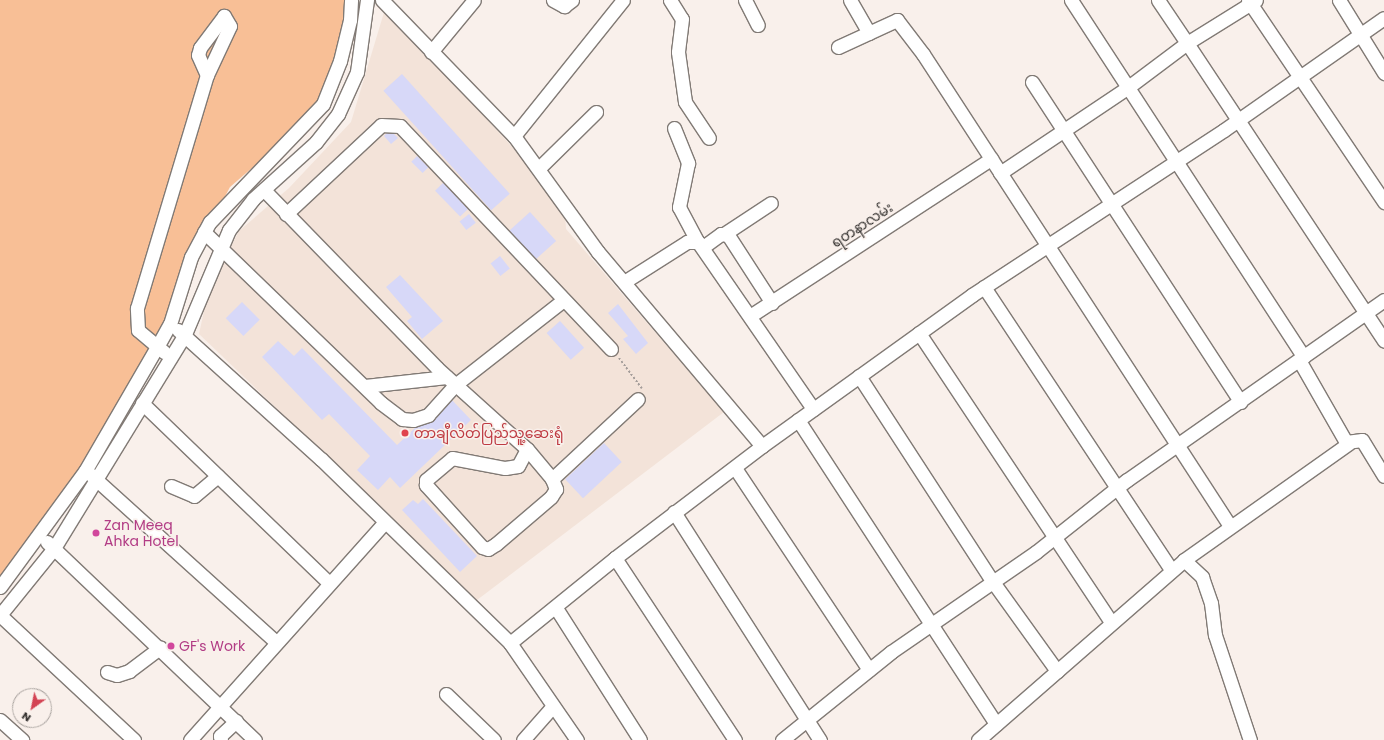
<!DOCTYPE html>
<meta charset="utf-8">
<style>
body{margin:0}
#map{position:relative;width:1384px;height:740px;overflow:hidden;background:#f9f0eb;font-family:Poppins,"Noto Sans Myanmar",sans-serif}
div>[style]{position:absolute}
.built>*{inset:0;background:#f3e3d9}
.green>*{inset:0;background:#f8bf96}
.building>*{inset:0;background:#d7d8f8;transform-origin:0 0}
.path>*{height:2px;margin-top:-1px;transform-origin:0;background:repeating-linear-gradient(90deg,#a49d9a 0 2px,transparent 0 4px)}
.roads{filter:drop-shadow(1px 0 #817a75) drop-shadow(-1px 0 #817a75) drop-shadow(0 1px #817a75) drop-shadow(0 -1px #817a75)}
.minor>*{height:13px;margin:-6.5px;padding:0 6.5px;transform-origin:6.5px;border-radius:6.5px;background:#fff}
.dots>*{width:11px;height:11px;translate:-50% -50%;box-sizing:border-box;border:2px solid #f9f0eb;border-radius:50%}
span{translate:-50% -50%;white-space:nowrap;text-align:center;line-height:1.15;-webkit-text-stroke:3px #f9f0eb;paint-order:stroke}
.street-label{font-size:14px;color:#322f2d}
.health-label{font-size:14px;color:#be3a42}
.left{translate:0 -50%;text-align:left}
.hotel-label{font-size:14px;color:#b23c85}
.north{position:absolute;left:12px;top:688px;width:40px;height:40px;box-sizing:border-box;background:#f9f0eb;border:1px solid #a9a39f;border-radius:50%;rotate:213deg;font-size:11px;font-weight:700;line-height:16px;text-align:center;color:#322f2d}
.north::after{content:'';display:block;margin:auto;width:14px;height:18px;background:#d34353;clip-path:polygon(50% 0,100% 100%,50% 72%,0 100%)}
</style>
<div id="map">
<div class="built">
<i style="clip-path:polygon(385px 9px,539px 176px,565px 213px,566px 229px,724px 412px,477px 600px,199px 334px,209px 288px,239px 231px,289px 188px,351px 122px)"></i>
</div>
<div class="green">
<i style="clip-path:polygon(0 0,350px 0,340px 71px,314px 114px,230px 187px,199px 246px,177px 305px,58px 504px,0 579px)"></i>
</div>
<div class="building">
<i style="left:402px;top:74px;width:161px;height:25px;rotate:48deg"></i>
<i style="clip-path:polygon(387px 133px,394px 134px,398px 138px,391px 144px,384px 136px)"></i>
<i style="left:417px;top:156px;width:16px;height:8px;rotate:45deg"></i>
<i style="left:443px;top:183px;width:36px;height:11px;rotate:46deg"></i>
<i style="left:530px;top:212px;width:39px;height:28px;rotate:48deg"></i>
<i style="left:469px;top:214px;width:11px;height:12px;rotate:52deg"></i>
<i style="left:500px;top:256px;width:16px;height:12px;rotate:52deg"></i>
<i style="clip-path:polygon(400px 275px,443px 321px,422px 339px,407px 321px,412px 317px,386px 287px)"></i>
<i style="left:242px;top:302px;width:25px;height:23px;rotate:45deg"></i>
<i style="clip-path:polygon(618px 304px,648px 343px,636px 354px,623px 339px,628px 336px,608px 313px)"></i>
<i style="left:560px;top:321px;width:36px;height:18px;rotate:48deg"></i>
<i style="clip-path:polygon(278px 341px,294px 356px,302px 348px,397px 445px,415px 428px,434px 421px,452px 400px,471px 420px,400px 488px,390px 477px,378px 490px,357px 470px,370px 456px,329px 414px,322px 420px,262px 357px)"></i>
<i style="left:604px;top:443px;width:26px;height:53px;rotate:47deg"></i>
<i style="clip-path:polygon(423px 499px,477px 556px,460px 572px,402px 510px,413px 500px,418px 504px)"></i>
</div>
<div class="path">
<i style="left:619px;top:358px;width:38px;rotate:53deg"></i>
</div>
<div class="roads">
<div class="minor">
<i style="left:382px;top:0;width:190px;rotate:45.9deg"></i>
<i style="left:514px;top:136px;width:174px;rotate:-51.3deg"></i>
<i style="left:553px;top:0;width:13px;rotate:29deg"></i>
<i style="left:564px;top:6px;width:10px;rotate:-37deg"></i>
<i style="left:670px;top:0;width:22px;rotate:58deg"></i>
<i style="left:682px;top:19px;width:33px;rotate:97deg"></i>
<i style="left:678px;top:52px;width:50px;rotate:82deg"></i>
<i style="left:685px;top:102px;width:43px;rotate:56.3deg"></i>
<i style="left:745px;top:0;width:28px;rotate:63deg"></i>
<i style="left:850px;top:0;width:38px;rotate:60deg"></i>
<i style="left:1071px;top:0;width:426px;rotate:56.9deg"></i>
<i style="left:1158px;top:0;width:52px;rotate:56deg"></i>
<i style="left:1187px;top:43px;width:81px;rotate:-31.9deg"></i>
<i style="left:1248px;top:0;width:244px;rotate:56deg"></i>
<i style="left:1339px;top:0;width:86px;rotate:58.3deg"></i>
<i style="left:838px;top:47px;width:65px;rotate:-24.6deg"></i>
<i style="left:897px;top:20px;width:43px;rotate:52.6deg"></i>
<i style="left:923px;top:54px;width:563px;rotate:56.96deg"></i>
<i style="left:431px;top:52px;width:67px;rotate:-50.4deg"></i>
<i style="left:1032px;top:82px;width:382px;rotate:56.9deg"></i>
<i style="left:674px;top:128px;width:38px;rotate:68deg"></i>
<i style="left:688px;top:163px;width:45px;rotate:101.6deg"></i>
<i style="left:679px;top:207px;width:40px;rotate:62deg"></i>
<i style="left:698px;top:242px;width:203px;rotate:55.4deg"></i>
<i style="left:514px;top:136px;width:143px;rotate:54.1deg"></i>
<i style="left:598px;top:252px;width:254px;rotate:49.8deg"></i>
<i style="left:762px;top:446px;width:259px;rotate:-35.7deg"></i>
<i style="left:972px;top:295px;width:301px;rotate:-33.2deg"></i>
<i style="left:1224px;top:130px;width:195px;rotate:-35deg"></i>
<i style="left:539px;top:168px;width:80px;rotate:-44.5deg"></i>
<i style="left:1000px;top:173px;width:153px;rotate:-33.8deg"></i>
<i style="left:1127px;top:88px;width:75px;rotate:-36.9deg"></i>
<i style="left:1187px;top:43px;width:357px;rotate:56.5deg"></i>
<i style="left:264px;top:190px;width:248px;rotate:45.8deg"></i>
<i style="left:437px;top:368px;width:121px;rotate:42deg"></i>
<i style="left:527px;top:449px;width:39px;rotate:50deg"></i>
<i style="left:552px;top:479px;width:11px;rotate:68deg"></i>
<i style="left:556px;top:489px;width:9px;rotate:122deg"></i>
<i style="left:551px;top:497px;width:72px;rotate:139.5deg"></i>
<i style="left:496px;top:544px;width:9px;rotate:148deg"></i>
<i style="left:488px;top:549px;width:6px;rotate:-162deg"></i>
<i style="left:482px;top:547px;width:84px;rotate:-132.1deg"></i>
<i style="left:426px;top:485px;width:5px;rotate:-90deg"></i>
<i style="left:426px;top:480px;width:34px;rotate:-40deg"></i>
<i style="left:452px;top:458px;width:54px;rotate:10.7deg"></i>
<i style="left:505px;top:468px;width:13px;rotate:-9deg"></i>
<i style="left:518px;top:466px;width:19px;rotate:-62deg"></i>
<i style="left:286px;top:214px;width:130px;rotate:-43.1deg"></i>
<i style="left:381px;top:125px;width:19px;rotate:3deg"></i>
<i style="left:400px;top:126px;width:307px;rotate:46.6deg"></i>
<i style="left:204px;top:232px;width:246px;rotate:44deg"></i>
<i style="left:381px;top:403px;width:26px;rotate:37deg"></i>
<i style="left:402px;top:419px;width:11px;rotate:5deg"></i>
<i style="left:413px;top:420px;width:16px;rotate:-18deg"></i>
<i style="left:428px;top:415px;width:40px;rotate:-48deg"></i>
<i style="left:455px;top:385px;width:136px;rotate:-38.1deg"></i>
<i style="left:724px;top:234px;width:56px;rotate:-33.4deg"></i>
<i style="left:703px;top:247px;width:22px;rotate:-36deg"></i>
<i style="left:721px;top:234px;width:7px;rotate:8deg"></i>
<i style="left:728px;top:235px;width:81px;rotate:57.1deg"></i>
<i style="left:624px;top:282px;width:75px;rotate:-32.4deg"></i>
<i style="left:687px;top:242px;width:11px"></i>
<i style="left:984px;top:287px;width:339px;rotate:56.5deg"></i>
<i style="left:750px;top:316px;width:288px;rotate:-33.1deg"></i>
<i style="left:178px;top:330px;width:193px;rotate:42.1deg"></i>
<i style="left:321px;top:459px;width:264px;rotate:44.2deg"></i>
<i style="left:510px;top:643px;width:118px;rotate:55.4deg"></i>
<i style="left:919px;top:333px;width:348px;rotate:56.4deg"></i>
<i style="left:164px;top:352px;width:34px;rotate:-140deg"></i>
<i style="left:138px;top:330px;width:22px;rotate:-93deg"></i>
<i style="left:137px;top:308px;width:243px;rotate:-73.3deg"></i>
<i style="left:207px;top:75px;width:54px;rotate:-64.9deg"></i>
<i style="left:230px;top:26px;width:12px;rotate:-121deg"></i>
<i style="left:224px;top:16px;width:40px;rotate:127deg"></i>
<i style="left:200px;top:48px;width:7px;rotate:106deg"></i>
<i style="left:198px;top:55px;width:22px;rotate:66deg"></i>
<i style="left:1299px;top:360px;width:95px;rotate:60.2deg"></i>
<i style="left:1346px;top:442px;width:16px;rotate:-7deg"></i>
<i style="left:1362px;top:440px;width:42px;rotate:58.6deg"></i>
<i style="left:859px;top:376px;width:246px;rotate:57deg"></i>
<i style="left:993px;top:582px;width:110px;rotate:54.3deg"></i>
<i style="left:365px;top:386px;width:82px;rotate:-6.3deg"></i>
<i style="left:142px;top:403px;width:258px;rotate:43.9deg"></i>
<i style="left:798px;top:420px;width:363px;rotate:56.9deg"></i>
<i style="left:735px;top:468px;width:242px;rotate:56.4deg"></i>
<i style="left:90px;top:474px;width:251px;rotate:42.1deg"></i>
<i style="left:552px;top:479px;width:117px;rotate:-42.9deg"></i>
<i style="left:171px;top:486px;width:25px;rotate:23deg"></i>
<i style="left:194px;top:496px;width:31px;rotate:-40deg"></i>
<i style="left:674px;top:512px;width:271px;rotate:57.4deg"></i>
<i style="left:47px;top:542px;width:287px;rotate:43.6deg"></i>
<i style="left:615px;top:558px;width:185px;rotate:-37.3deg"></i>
<i style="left:1184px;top:560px;width:25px;rotate:43deg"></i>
<i style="left:1202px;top:577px;width:28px;rotate:71deg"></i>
<i style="left:1211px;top:603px;width:32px;rotate:83deg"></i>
<i style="left:1215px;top:635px;width:111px;rotate:71.6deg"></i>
<i style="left:0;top:587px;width:144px;rotate:-53.8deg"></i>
<i style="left:85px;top:471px;width:143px;rotate:-59.9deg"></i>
<i style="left:157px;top:347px;width:26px;rotate:-61deg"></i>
<i style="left:170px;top:324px;width:70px;rotate:-72.6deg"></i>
<i style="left:191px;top:257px;width:40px;rotate:-62deg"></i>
<i style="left:210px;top:222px;width:163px;rotate:-46.2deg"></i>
<i style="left:323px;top:104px;width:46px;rotate:-68.4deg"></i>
<i style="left:340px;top:61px;width:42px;rotate:-76.3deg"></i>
<i style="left:350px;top:20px;width:20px;rotate:-87deg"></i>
<i style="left:556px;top:608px;width:156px;rotate:57.5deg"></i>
<i style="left:510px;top:643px;width:135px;rotate:-39deg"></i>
<i style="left:615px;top:558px;width:218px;rotate:56.6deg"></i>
<i style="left:107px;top:672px;width:10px;rotate:17deg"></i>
<i style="left:117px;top:675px;width:13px;rotate:-18deg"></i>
<i style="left:129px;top:671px;width:39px;rotate:-37deg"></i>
<i style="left:446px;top:694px;width:66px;rotate:43.8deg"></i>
<i style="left:0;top:720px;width:30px;rotate:42deg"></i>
<i style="left:134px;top:740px;width:183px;rotate:-137deg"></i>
<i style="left:0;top:615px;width:86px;rotate:-51.1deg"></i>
<i style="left:54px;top:548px;width:251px;rotate:-58.5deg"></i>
<i style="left:185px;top:334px;width:113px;rotate:-67.1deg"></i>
<i style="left:229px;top:230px;width:39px;rotate:-52deg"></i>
<i style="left:253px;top:199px;width:85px;rotate:-42.1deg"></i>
<i style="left:316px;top:142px;width:36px;rotate:-52deg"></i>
<i style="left:338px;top:114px;width:46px;rotate:-65.7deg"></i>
<i style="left:357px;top:72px;width:73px;rotate:-82.1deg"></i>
<i style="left:190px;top:740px;width:292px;rotate:-48.2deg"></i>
<i style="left:221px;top:740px;width:4px;rotate:-104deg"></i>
<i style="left:220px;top:736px;width:22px;rotate:-43deg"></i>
<i style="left:523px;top:740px;width:45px;rotate:-48.6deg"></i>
<i style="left:782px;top:740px;width:140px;rotate:-38.9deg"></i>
<i style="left:891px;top:652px;width:176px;rotate:-34.6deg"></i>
<i style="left:1036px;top:552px;width:116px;rotate:-38.4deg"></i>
<i style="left:1127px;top:480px;width:314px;rotate:-35deg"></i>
<i style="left:978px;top:740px;width:274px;rotate:-41.1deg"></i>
<i style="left:1184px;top:560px;width:202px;rotate:-35.3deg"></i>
</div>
</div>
<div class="dots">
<i style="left:405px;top:433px;background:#e0444e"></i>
<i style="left:96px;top:533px;background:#d1479c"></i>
<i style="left:171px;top:646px;background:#d1479c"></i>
</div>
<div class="street-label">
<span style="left:862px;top:225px;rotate:-33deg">ရတနာလမ်း</span>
</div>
<div class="health-label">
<span class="left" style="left:414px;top:433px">တာချီလိတ်ပြည်သူ့ဆေးရုံ</span>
</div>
<div class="hotel-label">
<span class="left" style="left:104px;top:533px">Zan Meeq<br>Ahka Hotel</span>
<span class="left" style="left:179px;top:646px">GF's Work</span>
</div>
<div class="north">N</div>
</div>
